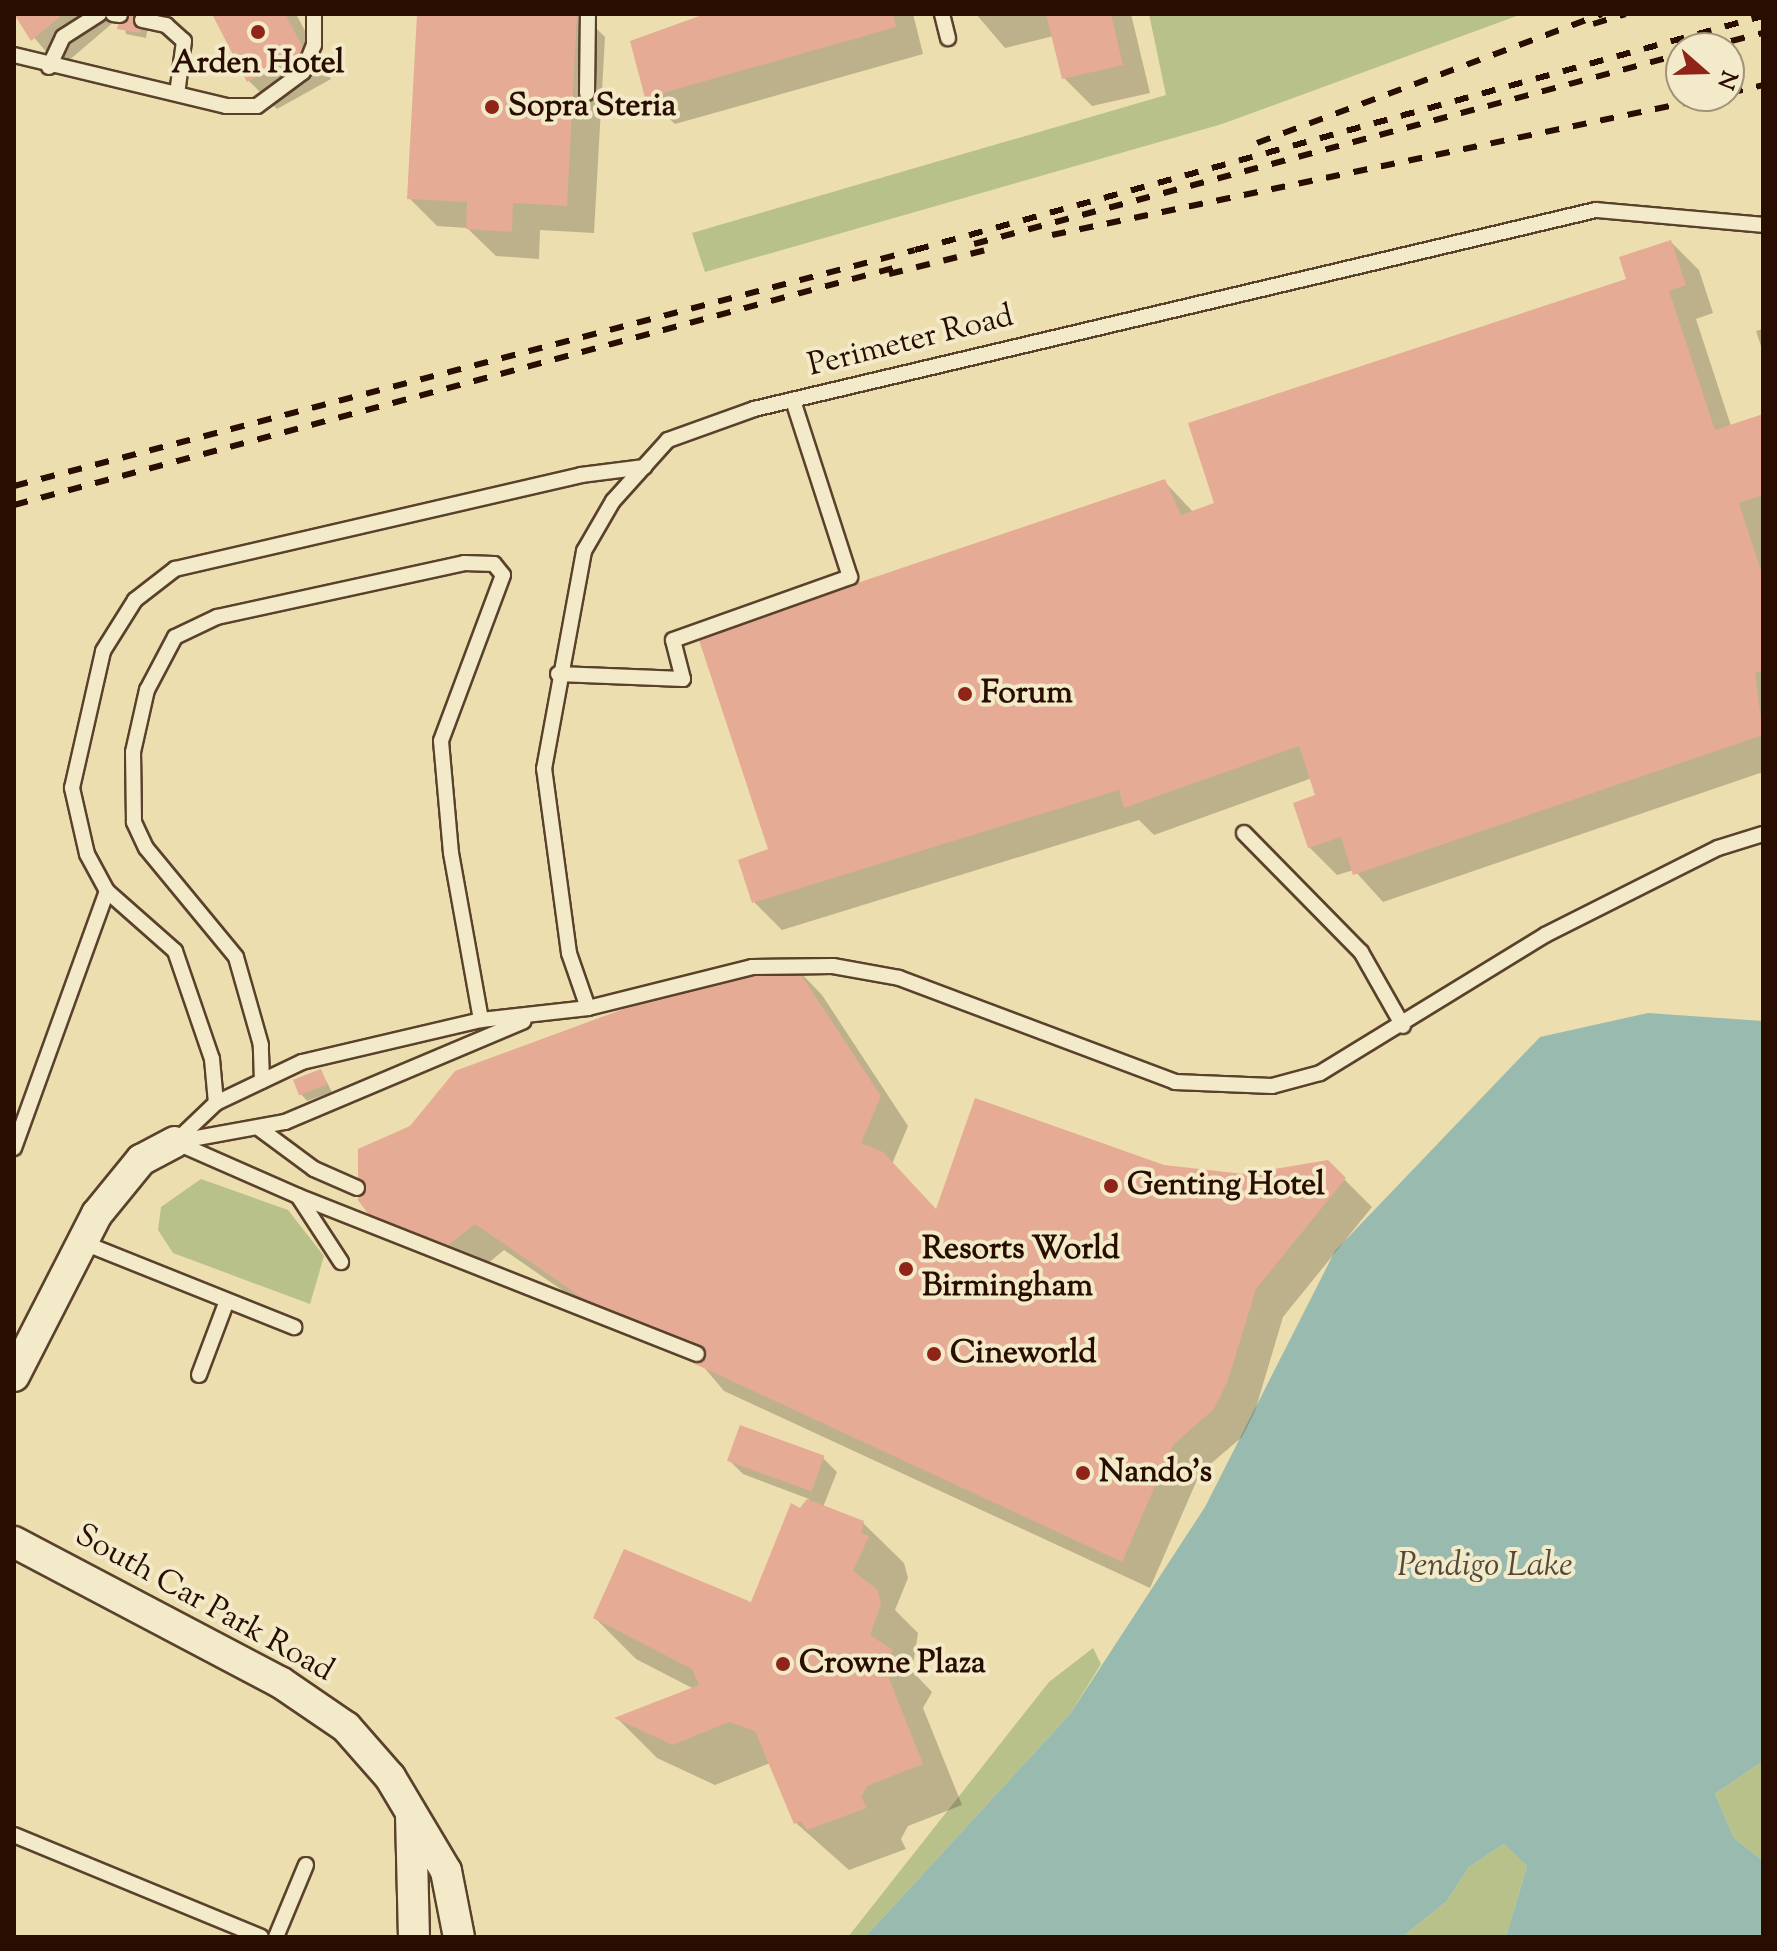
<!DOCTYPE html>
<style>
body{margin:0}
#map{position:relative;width:1777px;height:1951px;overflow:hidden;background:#ecdeae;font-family:"Sorts Mill Goudy",serif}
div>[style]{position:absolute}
.green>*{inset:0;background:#b8c18a}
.water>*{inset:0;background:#99bbaf}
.shadow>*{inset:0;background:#0003}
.building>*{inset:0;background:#e5ab94;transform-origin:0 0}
.roads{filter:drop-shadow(2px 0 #5a412c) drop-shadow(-2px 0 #5a412c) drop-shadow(0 2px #5a412c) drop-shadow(0 -2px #5a412c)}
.lane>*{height:14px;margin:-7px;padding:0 7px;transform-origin:7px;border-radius:7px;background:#f3eaca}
.street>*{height:30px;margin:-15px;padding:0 15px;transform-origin:15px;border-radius:15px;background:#f3eaca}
.rail>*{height:6px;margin-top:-3px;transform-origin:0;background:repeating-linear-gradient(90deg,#290d00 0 14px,transparent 0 28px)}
.dots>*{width:22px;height:22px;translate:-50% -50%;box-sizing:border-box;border:4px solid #f3eaca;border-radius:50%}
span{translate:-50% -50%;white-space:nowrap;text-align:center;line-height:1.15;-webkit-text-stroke:8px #f3eaca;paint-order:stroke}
.poi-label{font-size:32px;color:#290d00;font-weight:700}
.left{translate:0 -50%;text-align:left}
.street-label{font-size:32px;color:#290d00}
.water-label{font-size:34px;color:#504a3d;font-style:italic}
.frame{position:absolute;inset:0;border:16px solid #290d00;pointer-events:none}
.north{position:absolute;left:1665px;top:32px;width:80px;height:80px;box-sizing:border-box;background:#f3eaca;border:2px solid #a29279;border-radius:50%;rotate:110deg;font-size:22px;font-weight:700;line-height:32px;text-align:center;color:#290d00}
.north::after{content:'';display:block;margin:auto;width:28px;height:36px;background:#8f2418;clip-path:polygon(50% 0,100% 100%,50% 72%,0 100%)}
</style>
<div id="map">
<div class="green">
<i style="clip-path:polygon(1149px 14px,1522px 14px,1222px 124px,705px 272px,692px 233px,1166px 95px)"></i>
<i style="clip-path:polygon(201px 1179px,288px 1210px,324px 1256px,310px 1304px,173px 1253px,158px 1230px,161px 1207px)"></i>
<i style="clip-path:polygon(1093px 1648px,1101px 1664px,1070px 1714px,865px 1937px,848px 1937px,1049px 1682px)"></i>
<i style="clip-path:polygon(1763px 1761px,1763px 1861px,1734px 1838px,1715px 1794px)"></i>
<i style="clip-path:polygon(1504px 1844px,1527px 1866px,1506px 1937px,1402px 1937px,1447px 1901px,1469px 1867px)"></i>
</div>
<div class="water">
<i style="clip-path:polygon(1648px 1013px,1763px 1021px,1763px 1761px,1715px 1794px,1734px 1838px,1763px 1861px,1763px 1937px,1506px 1937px,1527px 1866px,1504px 1844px,1469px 1867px,1447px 1901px,1402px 1937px,865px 1937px,1070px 1714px,1205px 1507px,1335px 1251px,1540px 1037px)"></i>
</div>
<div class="shadow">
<i style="clip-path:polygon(14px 14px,150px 14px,146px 38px,126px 34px,122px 15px,60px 68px)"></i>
<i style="clip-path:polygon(215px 14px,296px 14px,331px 79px,277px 109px,249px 81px)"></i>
<i style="clip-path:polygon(419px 14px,582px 14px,605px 37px,594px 233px,540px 230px,539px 259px,496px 256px,467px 228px,437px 226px,409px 198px)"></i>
<i style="clip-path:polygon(707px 14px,913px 14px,923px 54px,675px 124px,647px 97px)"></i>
<i style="clip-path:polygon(976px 14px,1131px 14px,1150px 93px,1092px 106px,1064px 78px,1054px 36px,1005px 48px)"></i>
<i style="clip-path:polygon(1671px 242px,1699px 270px,1713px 313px,1696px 319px,1731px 426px,1763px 416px,1763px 772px,1383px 902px,1354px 870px,1337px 875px,1309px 847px,1317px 796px,1312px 778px,1154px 835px,1139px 820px,782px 930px,754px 902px,771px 850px,1165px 482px,1194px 513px,1217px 504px,1629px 280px)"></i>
<i style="clip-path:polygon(1763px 329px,1763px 352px,1756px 331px)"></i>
<i style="clip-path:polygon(794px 966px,822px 995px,908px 1126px,892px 1164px,938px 1212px,1163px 1167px,1244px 1176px,1327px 1162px,1372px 1207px,1283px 1317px,1255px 1411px,1242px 1437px,1200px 1473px,1150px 1588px,724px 1391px,697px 1359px,617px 1328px,504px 1250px,474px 1275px,399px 1243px,370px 1214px)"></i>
<i style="clip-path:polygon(321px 1071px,332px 1092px,307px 1101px,301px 1094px)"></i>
<i style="clip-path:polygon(823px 1458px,837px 1472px,823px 1507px,863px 1523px,904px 1563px,908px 1578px,895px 1610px,918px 1633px,912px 1671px,932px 1692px,923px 1708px,962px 1805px,908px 1826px,901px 1839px,906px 1849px,849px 1870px,796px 1823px,770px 1763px,715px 1785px,657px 1758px,618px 1719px,694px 1689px,636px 1659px,595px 1618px,752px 1604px,809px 1499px,743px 1474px,729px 1460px)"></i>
</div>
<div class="building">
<i style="clip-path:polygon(14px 14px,63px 14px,31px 41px)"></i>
<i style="clip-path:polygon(120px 14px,144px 14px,140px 33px,117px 29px)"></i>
<i style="clip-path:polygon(212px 14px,285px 14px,305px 51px,247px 82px)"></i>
<i style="clip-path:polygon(417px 14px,577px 14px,567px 206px,513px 203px,512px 232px,466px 229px,467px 202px,407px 199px)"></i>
<i style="clip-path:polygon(705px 14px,893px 14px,896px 27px,645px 98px,630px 41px)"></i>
<i style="clip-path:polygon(1046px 14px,1111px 14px,1123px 65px,1062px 79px)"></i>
<i style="clip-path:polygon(1671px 240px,1686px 285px,1669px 291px,1715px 430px,1763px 414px,1763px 495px,1739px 503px,1763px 577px,1763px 671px,1755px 673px,1763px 735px,1353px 875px,1341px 837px,1308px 848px,1293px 803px,1315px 795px,1299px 746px,1124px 808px,1119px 790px,752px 903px,738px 860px,768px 849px,698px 637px,1165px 479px,1181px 515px,1214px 503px,1188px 423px,1626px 279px,1619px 257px)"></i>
<i style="clip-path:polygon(794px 964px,881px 1096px,861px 1143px,883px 1152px,936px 1209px,975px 1098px,1164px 1165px,1244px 1174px,1328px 1160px,1346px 1178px,1256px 1289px,1227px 1383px,1214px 1409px,1173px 1445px,1122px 1562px,693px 1363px,701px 1345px,587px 1301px,475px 1224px,445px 1248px,369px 1215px,358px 1200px,358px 1149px,410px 1126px,455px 1071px,637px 1004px)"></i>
<i style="left:321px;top:1069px;width:17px;height:30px;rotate:69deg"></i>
<i style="left:740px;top:1425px;width:90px;height:38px;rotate:20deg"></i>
<i style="clip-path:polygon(807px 1499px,864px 1521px,861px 1533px,869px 1536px,853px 1571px,878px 1590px,881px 1604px,870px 1635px,893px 1650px,884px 1666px,923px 1764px,867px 1786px,861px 1797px,867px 1808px,807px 1830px,801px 1821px,794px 1824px,755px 1731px,729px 1722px,673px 1745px,614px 1718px,699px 1685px,692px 1669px,593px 1618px,624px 1549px,751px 1602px,791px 1503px,800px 1508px)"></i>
</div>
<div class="roads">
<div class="lane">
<i style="left:113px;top:14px;width:7px;rotate:8deg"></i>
<i style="left:942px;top:14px;width:25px;rotate:76deg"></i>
<i style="left:142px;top:20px;width:25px;rotate:12deg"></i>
<i style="left:166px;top:25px;width:24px;rotate:42deg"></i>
<i style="left:184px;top:41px;width:53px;rotate:97.5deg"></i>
<i style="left:14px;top:55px;width:218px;rotate:13.5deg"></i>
<i style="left:226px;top:106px;width:31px"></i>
<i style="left:257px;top:106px;width:57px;rotate:-36.5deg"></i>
<i style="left:303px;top:72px;width:29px;rotate:-68deg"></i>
<i style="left:314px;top:45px;width:31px;rotate:-90deg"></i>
<i style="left:49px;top:67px;width:33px;rotate:-65deg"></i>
<i style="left:63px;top:37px;width:43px;rotate:-32.6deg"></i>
<i style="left:587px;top:93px;width:79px;rotate:-89.3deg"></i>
<i style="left:558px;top:674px;width:125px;rotate:2.3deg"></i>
<i style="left:683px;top:679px;width:40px;rotate:-104.4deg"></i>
<i style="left:673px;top:640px;width:188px;rotate:-19.6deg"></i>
<i style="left:850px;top:577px;width:186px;rotate:-107.9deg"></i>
<i style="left:1244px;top:833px;width:167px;rotate:45.5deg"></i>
<i style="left:1361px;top:952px;width:85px;rotate:60.4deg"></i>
<i style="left:588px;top:1008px;width:58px;rotate:-109.1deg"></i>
<i style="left:569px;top:953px;width:186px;rotate:-97.7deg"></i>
<i style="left:544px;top:769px;width:222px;rotate:-79.6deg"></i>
<i style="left:584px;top:551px;width:58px;rotate:-59.9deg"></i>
<i style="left:613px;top:501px;width:82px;rotate:-48deg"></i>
<i style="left:668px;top:440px;width:91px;rotate:-19.8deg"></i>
<i style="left:754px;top:409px;width:865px;rotate:-13.3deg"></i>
<i style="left:1596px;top:210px;width:168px;rotate:5.1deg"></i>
<i style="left:262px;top:1081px;width:36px;rotate:-92deg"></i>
<i style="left:261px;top:1045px;width:91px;rotate:-105.9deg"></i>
<i style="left:236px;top:957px;width:141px;rotate:-129.5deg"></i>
<i style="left:146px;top:848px;width:29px;rotate:-115deg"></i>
<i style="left:134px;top:822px;width:70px;rotate:-90.8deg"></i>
<i style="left:133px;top:752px;width:64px;rotate:-77.3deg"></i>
<i style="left:147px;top:690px;width:60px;rotate:-62.2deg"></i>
<i style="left:175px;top:637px;width:47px;rotate:-25.5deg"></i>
<i style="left:217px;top:617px;width:253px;rotate:-12.3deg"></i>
<i style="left:464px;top:563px;width:30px;rotate:2deg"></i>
<i style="left:494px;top:564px;width:14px;rotate:51deg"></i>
<i style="left:503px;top:575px;width:177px;rotate:110.5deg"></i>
<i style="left:441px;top:741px;width:112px;rotate:84.9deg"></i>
<i style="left:451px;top:853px;width:170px;rotate:79.8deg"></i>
<i style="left:216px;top:1103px;width:44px;rotate:-95.2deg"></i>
<i style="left:212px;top:1059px;width:114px;rotate:-108.9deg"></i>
<i style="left:175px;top:951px;width:91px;rotate:-138.6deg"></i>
<i style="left:107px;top:891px;width:42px;rotate:-118.4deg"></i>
<i style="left:87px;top:854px;width:68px;rotate:-102.8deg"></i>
<i style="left:72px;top:788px;width:140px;rotate:-77.2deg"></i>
<i style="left:103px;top:651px;width:60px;rotate:-57.9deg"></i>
<i style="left:135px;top:600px;width:51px;rotate:-37.8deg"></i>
<i style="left:175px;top:569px;width:417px;rotate:-13deg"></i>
<i style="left:581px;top:475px;width:64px;rotate:-7.2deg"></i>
<i style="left:260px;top:1129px;width:67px;rotate:36.5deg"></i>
<i style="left:314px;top:1169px;width:47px;rotate:23.8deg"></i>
<i style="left:175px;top:1142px;width:57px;rotate:-43.6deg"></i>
<i style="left:216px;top:1103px;width:95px;rotate:-25.5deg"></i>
<i style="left:302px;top:1062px;width:184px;rotate:-13.2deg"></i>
<i style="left:481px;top:1020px;width:108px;rotate:-6.4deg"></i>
<i style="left:588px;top:1008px;width:169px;rotate:-14deg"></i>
<i style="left:752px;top:967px;width:81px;rotate:-0.7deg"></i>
<i style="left:833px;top:966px;width:67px;rotate:10.3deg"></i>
<i style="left:899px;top:978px;width:295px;rotate:20.6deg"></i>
<i style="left:1175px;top:1082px;width:97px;rotate:2.4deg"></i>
<i style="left:1272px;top:1086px;width:50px;rotate:-15.2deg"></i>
<i style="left:1320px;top:1073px;width:264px;rotate:-31.5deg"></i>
<i style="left:1545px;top:935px;width:194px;rotate:-26.7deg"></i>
<i style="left:1718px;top:848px;width:47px;rotate:-17.3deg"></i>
<i style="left:175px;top:1142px;width:112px;rotate:-10.3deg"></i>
<i style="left:285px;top:1122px;width:259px;rotate:-22.9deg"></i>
<i style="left:175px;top:1142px;width:134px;rotate:23.7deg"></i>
<i style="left:298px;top:1196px;width:79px;rotate:56.9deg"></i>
<i style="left:14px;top:1148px;width:273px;rotate:-70.1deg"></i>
<i style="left:298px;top:1196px;width:429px;rotate:21.6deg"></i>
<i style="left:79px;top:1241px;width:232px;rotate:21.8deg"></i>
<i style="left:199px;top:1375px;width:77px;rotate:-69.4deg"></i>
<i style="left:14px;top:1835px;width:267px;rotate:22.4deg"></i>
<i style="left:276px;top:1937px;width:78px;rotate:-67.4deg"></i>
</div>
<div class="street">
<i style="left:14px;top:1376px;width:182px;rotate:-62.9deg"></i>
<i style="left:97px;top:1214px;width:70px;rotate:-50.8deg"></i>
<i style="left:141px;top:1160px;width:38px;rotate:-28deg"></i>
<i style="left:14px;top:1542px;width:301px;rotate:27.8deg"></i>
<i style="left:280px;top:1682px;width:80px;rotate:34.3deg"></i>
<i style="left:346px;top:1727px;width:67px;rotate:48.7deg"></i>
<i style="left:390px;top:1777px;width:109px;rotate:59.2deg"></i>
<i style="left:446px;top:1871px;width:67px;rotate:78.9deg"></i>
<i style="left:411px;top:1815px;width:122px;rotate:88.6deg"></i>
</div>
</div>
<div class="rail">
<i style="left:1593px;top:24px;width:34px;rotate:-17deg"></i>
<i style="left:1704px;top:48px;width:61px;rotate:-14.3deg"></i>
<i style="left:1729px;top:93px;width:35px;rotate:-13deg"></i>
<i style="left:1257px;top:143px;width:368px;rotate:-20.5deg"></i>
<i style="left:1052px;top:235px;width:680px;rotate:-11.79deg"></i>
<i style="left:974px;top:244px;width:732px;rotate:-15.04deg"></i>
<i style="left:889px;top:274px;width:104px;rotate:-13.9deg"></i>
<i style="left:14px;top:486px;width:931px;rotate:-14.68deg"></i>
<i style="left:915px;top:250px;width:880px;rotate:-15.43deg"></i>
<i style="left:14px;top:505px;width:915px;rotate:-15.08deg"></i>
</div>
<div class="dots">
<i style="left:258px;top:32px;background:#8f2418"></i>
<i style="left:492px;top:107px;background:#8f2418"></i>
<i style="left:965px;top:694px;background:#8f2418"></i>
<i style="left:1111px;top:1186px;background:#8f2418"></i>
<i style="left:906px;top:1269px;background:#8f2418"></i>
<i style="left:934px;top:1354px;background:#8f2418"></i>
<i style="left:1083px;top:1473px;background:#8f2418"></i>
<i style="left:783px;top:1664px;background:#8f2418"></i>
</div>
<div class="poi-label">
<span style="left:258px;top:64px">Arden Hotel</span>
<span class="left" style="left:508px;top:107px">Sopra Steria</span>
<span class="left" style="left:981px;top:694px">Forum</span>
<span class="left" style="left:1127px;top:1186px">Genting Hotel</span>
<span class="left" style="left:922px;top:1269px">Resorts World<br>Birmingham</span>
<span class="left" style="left:950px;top:1354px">Cineworld</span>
<span class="left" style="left:1099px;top:1473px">Nando's</span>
<span class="left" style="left:799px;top:1664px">Crowne Plaza</span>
</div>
<div class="street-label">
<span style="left:911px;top:342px;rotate:-14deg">Perimeter Road</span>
<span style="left:204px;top:1604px;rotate:29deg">South Car Park Road</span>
</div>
<div class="water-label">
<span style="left:1485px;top:1567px">Pendigo Lake</span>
</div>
<div class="frame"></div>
<div class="north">N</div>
</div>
